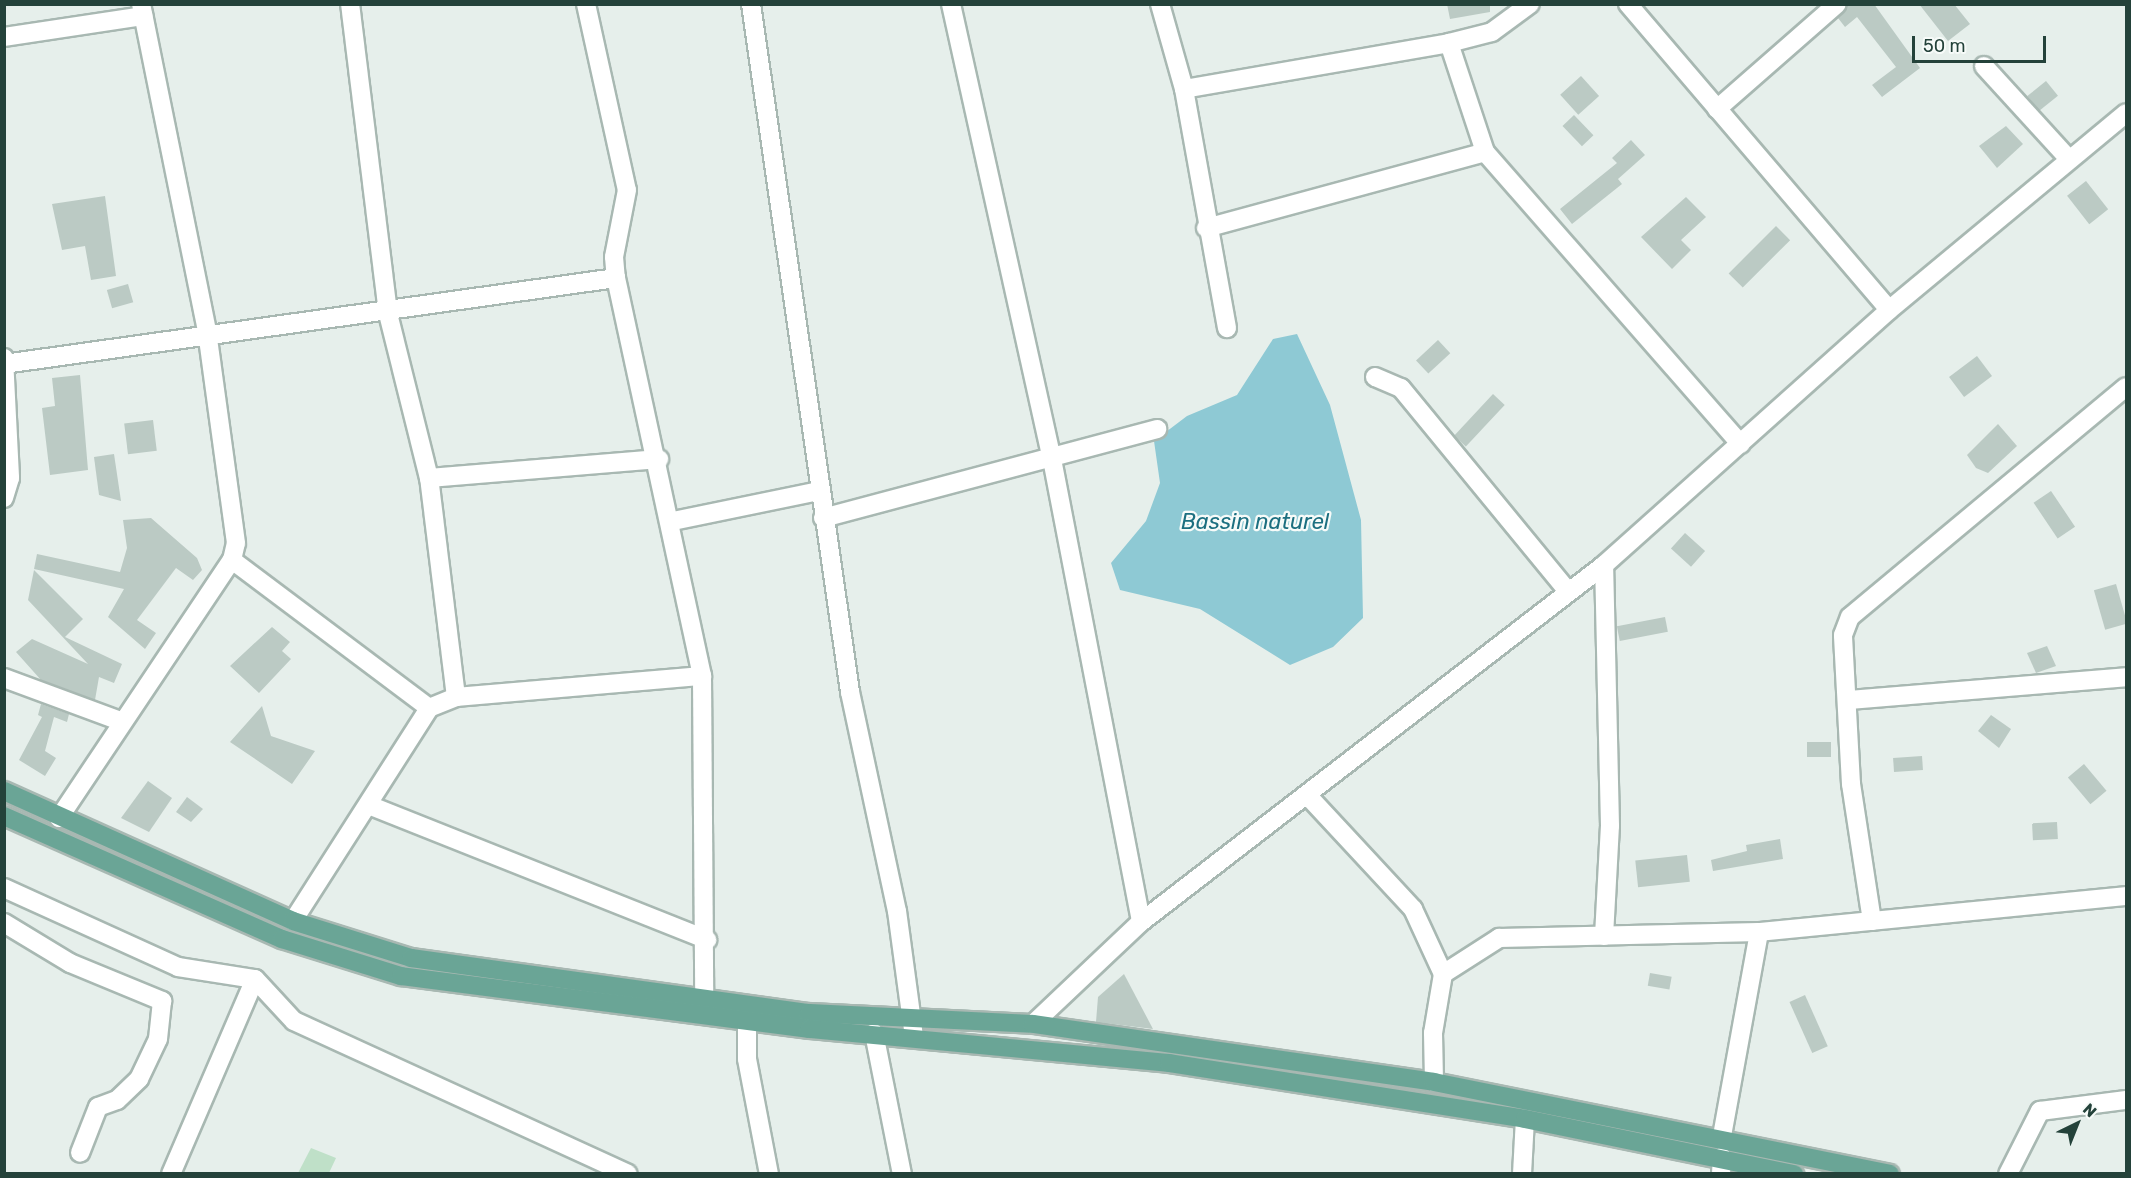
<!DOCTYPE html>
<style>
body{margin:0}
#map{position:relative;width:2131px;height:1178px;overflow:hidden;background:#e6efeb;font-family:Rubik,sans-serif}
div>[style]{position:absolute}
.green>*{inset:0;background:#bfe0c8}
.water>*{inset:0;background:#8ec9d4}
.building>*{inset:0;background:#bbcac4;transform-origin:0 0}
.roads{filter:drop-shadow(2px 0 #a8b8b2) drop-shadow(-2px 0 #a8b8b2) drop-shadow(0 2px #a8b8b2) drop-shadow(0 -2px #a8b8b2)}
.minor>*{height:18px;margin:-9px;padding:0 9px;transform-origin:9px;border-radius:9px;background:#fff}
.major>*{height:18px;margin:-9px;padding:0 9px;transform-origin:9px;border-radius:9px;background:#6aa596}
span{translate:-50% -50%;white-space:nowrap;text-align:center;line-height:1.15;-webkit-text-stroke:4.5px #f7fbf9;paint-order:stroke}
.water-label{font-size:22px;color:#1c6f80;font-style:italic}
.frame{position:absolute;inset:0;border:6px solid #24423a;pointer-events:none}
.north{position:absolute;left:2047px;top:1094px;width:60px;height:60px;-webkit-text-stroke:4px #f7fbf9;paint-order:stroke;rotate:43deg;font-size:16px;font-weight:700;line-height:24px;text-align:center;color:#24423a}
.north::after{content:'';display:block;margin:auto;width:21px;height:27px;background:#24423a;clip-path:polygon(50% 0,100% 100%,50% 72%,0 100%)}
.scale{position:absolute;left:1912px;top:36px;width:134px;height:27px;box-sizing:border-box;border:3px solid #24423a;border-top:0;padding-left:8px;font-size:18px;line-height:21px;white-space:nowrap;color:#24423a;-webkit-text-stroke:4px #f7fbf9;paint-order:stroke}
</style>
<div id="map">
<div class="green">
<i style="clip-path:polygon(311px 1148px,336px 1158px,329px 1173px,298px 1173px)"></i>
</div>
<div class="water">
<i style="clip-path:polygon(1297px 334px,1330px 405px,1361px 520px,1363px 618px,1333px 647px,1290px 665px,1200px 609px,1120px 590px,1111px 563px,1146px 521px,1160px 483px,1154px 441px,1187px 416px,1237px 395px,1273px 339px)"></i>
</div>
<div class="building">
<i style="clip-path:polygon(1447px 4px,1490px 4px,1490px 12px,1450px 19px)"></i>
<i style="clip-path:polygon(1848px 4px,1874px 4px,1920px 68px,1882px 97px,1872px 85px,1896px 67px,1857px 17px,1845px 27px,1838px 18px)"></i>
<i style="clip-path:polygon(1919px 4px,1954px 4px,1970px 24px,1948px 41px)"></i>
<i style="left:1581px;top:76px;width:27px;height:28px;rotate:48deg"></i>
<i style="left:2046px;top:81px;width:19px;height:24px;rotate:51deg"></i>
<i style="left:1574px;top:115px;width:28px;height:16px;rotate:46deg"></i>
<i style="clip-path:polygon(2006px 126px,2023px 144px,1997px 168px,1979px 146px)"></i>
<i style="clip-path:polygon(1631px 140px,1645px 155px,1618px 179px,1622px 184px,1572px 224px,1560px 209px,1617px 163px,1612px 158px)"></i>
<i style="left:2086px;top:181px;width:36px;height:24px;rotate:52deg"></i>
<i style="clip-path:polygon(105px 196px,116px 276px,91px 280px,85px 246px,62px 250px,52px 204px)"></i>
<i style="clip-path:polygon(1686px 197px,1706px 217px,1681px 240px,1691px 250px,1672px 269px,1641px 237px)"></i>
<i style="left:1776px;top:226px;width:20px;height:67px;rotate:45deg"></i>
<i style="left:128px;top:284px;width:19px;height:22px;rotate:74deg"></i>
<i style="left:1438px;top:340px;width:18px;height:30px;rotate:47deg"></i>
<i style="left:1977px;top:356px;width:25px;height:35px;rotate:53deg"></i>
<i style="clip-path:polygon(80px 375px,88px 470px,50px 475px,42px 408px,55px 406px,52px 378px)"></i>
<i style="left:1493px;top:394px;width:16px;height:57px;rotate:43deg"></i>
<i style="left:153px;top:420px;width:31px;height:29px;rotate:83deg"></i>
<i style="clip-path:polygon(1998px 424px,2017px 446px,1988px 473px,1976px 468px,1967px 455px)"></i>
<i style="clip-path:polygon(114px 454px,121px 501px,99px 495px,94px 457px)"></i>
<i style="left:2051px;top:491px;width:43px;height:21px;rotate:56deg"></i>
<i style="clip-path:polygon(151px 518px,197px 558px,202px 570px,193px 580px,176px 568px,137px 620px,156px 633px,145px 649px,108px 617px,124px 589px,34px 569px,37px 554px,120px 572px,127px 548px,123px 520px)"></i>
<i style="left:1685px;top:533px;width:27px;height:21px;rotate:42deg"></i>
<i style="clip-path:polygon(34px 570px,83px 619px,65px 637px,122px 664px,114px 683px,99px 677px,95px 700px,41px 680px,16px 652px,32px 639px,88px 664px,28px 600px)"></i>
<i style="left:2116px;top:584px;width:41px;height:23px;rotate:74deg"></i>
<i style="left:1665px;top:617px;width:15px;height:49px;rotate:79deg"></i>
<i style="clip-path:polygon(272px 627px,290px 642px,282px 651px,291px 659px,259px 693px,230px 666px)"></i>
<i style="clip-path:polygon(2047px 646px,2056px 666px,2036px 673px,2027px 653px)"></i>
<i style="clip-path:polygon(41px 704px,69px 714px,67px 722px,54px 717px,45px 751px,56px 758px,45px 776px,19px 760px,42px 717px,38px 715px)"></i>
<i style="clip-path:polygon(262px 706px,271px 736px,315px 751px,292px 784px,230px 742px)"></i>
<i style="clip-path:polygon(1991px 715px,2011px 729px,1999px 748px,1978px 731px)"></i>
<i style="left:1807px;top:742px;width:24px;height:15px"></i>
<i style="left:1922px;top:756px;width:14px;height:29px;rotate:86deg"></i>
<i style="left:2084px;top:764px;width:35px;height:21px;rotate:50deg"></i>
<i style="clip-path:polygon(148px 781px,172px 798px,149px 832px,121px 818px)"></i>
<i style="clip-path:polygon(187px 797px,203px 809px,191px 822px,176px 812px)"></i>
<i style="left:2057px;top:822px;width:17px;height:25px;rotate:87deg"></i>
<i style="clip-path:polygon(1780px 839px,1783px 859px,1713px 871px,1711px 860px,1747px 851px,1746px 845px)"></i>
<i style="left:1687px;top:855px;width:27px;height:52px;rotate:84deg"></i>
<i style="left:1650px;top:973px;width:22px;height:13px;rotate:10deg"></i>
<i style="clip-path:polygon(1124px 974px,1153px 1029px,1096px 1022px,1098px 997px)"></i>
<i style="left:1805px;top:995px;width:56px;height:17px;rotate:66deg"></i>
</div>
<div class="roads">
<div class="minor">
<i style="left:586px;top:4px;width:190px;rotate:77.6deg"></i>
<i style="left:627px;top:190px;width:68px;rotate:101deg"></i>
<i style="left:614px;top:257px;width:21px;rotate:85deg"></i>
<i style="left:616px;top:278px;width:407px;rotate:77.8deg"></i>
<i style="left:702px;top:676px;width:323px;rotate:89.6deg"></i>
<i style="left:751px;top:4px;width:695px;rotate:81.81deg"></i>
<i style="left:850px;top:692px;width:224px;rotate:77.9deg"></i>
<i style="left:897px;top:911px;width:126px;rotate:82.3deg"></i>
<i style="left:951px;top:4px;width:466px;rotate:77.5deg"></i>
<i style="left:1052px;top:459px;width:471px;rotate:79.1deg"></i>
<i style="left:1160px;top:4px;width:88px;rotate:74.2deg"></i>
<i style="left:1184px;top:89px;width:243px;rotate:79.8deg"></i>
<i style="left:1628px;top:4px;width:402px;rotate:49.5deg"></i>
<i style="left:4px;top:37px;width:141px;rotate:-8.6deg"></i>
<i style="left:1449px;top:43px;width:115px;rotate:71.7deg"></i>
<i style="left:1485px;top:152px;width:388px;rotate:48.8deg"></i>
<i style="left:1984px;top:66px;width:125px;rotate:47.6deg"></i>
<i style="left:1184px;top:89px;width:269px;rotate:-9.8deg"></i>
<i style="left:1449px;top:43px;width:44px;rotate:-14.3deg"></i>
<i style="left:1492px;top:32px;width:47px;rotate:-36.4deg"></i>
<i style="left:1717px;top:109px;width:159px;rotate:-41.2deg"></i>
<i style="left:1206px;top:228px;width:289px;rotate:-15.2deg"></i>
<i style="left:4px;top:358px;width:120px;rotate:87.1deg"></i>
<i style="left:10px;top:478px;width:21px;rotate:107deg"></i>
<i style="left:4px;top:364px;width:618px;rotate:-8deg"></i>
<i style="left:1375px;top:377px;width:28px;rotate:23deg"></i>
<i style="left:1401px;top:388px;width:261px;rotate:50.6deg"></i>
<i style="left:429px;top:478px;width:231px;rotate:-4.7deg"></i>
<i style="left:823px;top:518px;width:346px;rotate:-14.9deg"></i>
<i style="left:673px;top:521px;width:149px;rotate:-11.6deg"></i>
<i style="left:232px;top:560px;width:246px;rotate:36.9deg"></i>
<i style="left:4px;top:678px;width:124px;rotate:20.3deg"></i>
<i style="left:456px;top:697px;width:247px;rotate:-4.9deg"></i>
<i style="left:1849px;top:700px;width:278px;rotate:-4.7deg"></i>
<i style="left:1309px;top:797px;width:153px;rotate:47.1deg"></i>
<i style="left:1413px;top:909px;width:72px;rotate:65.2deg"></i>
<i style="left:1443px;top:974px;width:60px;rotate:99.6deg"></i>
<i style="left:1433px;top:1033px;width:49px;rotate:88.8deg"></i>
<i style="left:371px;top:806px;width:362px;rotate:21.7deg"></i>
<i style="left:59px;top:818px;width:311px;rotate:-56.2deg"></i>
<i style="left:232px;top:560px;width:17px;rotate:-77deg"></i>
<i style="left:236px;top:543px;width:214px;rotate:-97.8deg"></i>
<i style="left:207px;top:331px;width:334px;rotate:-101.4deg"></i>
<i style="left:4px;top:888px;width:191px;rotate:24.4deg"></i>
<i style="left:178px;top:967px;width:78px;rotate:8.9deg"></i>
<i style="left:255px;top:979px;width:57px;rotate:47.1deg"></i>
<i style="left:294px;top:1021px;width:367px;rotate:24.6deg"></i>
<i style="left:293px;top:921px;width:253px;rotate:-57.4deg"></i>
<i style="left:429px;top:708px;width:29px;rotate:-22deg"></i>
<i style="left:456px;top:697px;width:221px;rotate:-97deg"></i>
<i style="left:429px;top:478px;width:170px;rotate:-104deg"></i>
<i style="left:388px;top:313px;width:311px;rotate:-97deg"></i>
<i style="left:1872px;top:921px;width:139px;rotate:-98.7deg"></i>
<i style="left:1851px;top:784px;width:149px;rotate:-93.1deg"></i>
<i style="left:1843px;top:635px;width:19px;rotate:-69deg"></i>
<i style="left:1850px;top:617px;width:359px;rotate:-39.8deg"></i>
<i style="left:4px;top:923px;width:77px;rotate:31.2deg"></i>
<i style="left:70px;top:963px;width:100px;rotate:22.4deg"></i>
<i style="left:162px;top:1001px;width:38px;rotate:96deg"></i>
<i style="left:158px;top:1039px;width:44px;rotate:115.4deg"></i>
<i style="left:139px;top:1079px;width:30px;rotate:136deg"></i>
<i style="left:117px;top:1100px;width:20px;rotate:160deg"></i>
<i style="left:98px;top:1107px;width:49px;rotate:111.4deg"></i>
<i style="left:1604px;top:936px;width:110px;rotate:-86.9deg"></i>
<i style="left:1610px;top:826px;width:261px;rotate:-91.3deg"></i>
<i style="left:1443px;top:974px;width:67px;rotate:-32.7deg"></i>
<i style="left:1499px;top:938px;width:260px;rotate:-1.3deg"></i>
<i style="left:1759px;top:932px;width:369px;rotate:-5.6deg"></i>
<i style="left:747px;top:1022px;width:37px;rotate:90deg"></i>
<i style="left:747px;top:1059px;width:117px;rotate:79.2deg"></i>
<i style="left:1033px;top:1024px;width:149px;rotate:-43.4deg"></i>
<i style="left:1141px;top:922px;width:585px;rotate:-37.63deg"></i>
<i style="left:1604px;top:565px;width:382px;rotate:-41.8deg"></i>
<i style="left:1889px;top:310px;width:308px;rotate:-39.7deg"></i>
<i style="left:874px;top:1033px;width:144px;rotate:78.8deg"></i>
<i style="left:1722px;top:1136px;width:207px;rotate:-79.7deg"></i>
<i style="left:171px;top:1174px;width:212px;rotate:-66.7deg"></i>
<i style="left:1522px;top:1174px;width:55px;rotate:-86.9deg"></i>
<i style="left:1721px;top:1174px;width:17px;rotate:-87deg"></i>
<i style="left:2008px;top:1174px;width:71px;rotate:-63.1deg"></i>
<i style="left:2040px;top:1111px;width:87px;rotate:-7.3deg"></i>
</div>
<div class="major">
<i style="left:4px;top:791px;width:317px;rotate:24.2deg"></i>
<i style="left:293px;top:921px;width:124px;rotate:17.4deg"></i>
<i style="left:411px;top:958px;width:402px;rotate:7.9deg"></i>
<i style="left:809px;top:1013px;width:224px;rotate:2.8deg"></i>
<i style="left:1033px;top:1024px;width:405px;rotate:8.2deg"></i>
<i style="left:1434px;top:1082px;width:465px;rotate:11.4deg"></i>
<i style="left:4px;top:816px;width:304px;rotate:23.9deg"></i>
<i style="left:282px;top:939px;width:125px;rotate:17.3deg"></i>
<i style="left:401px;top:976px;width:411px;rotate:7.4deg"></i>
<i style="left:809px;top:1029px;width:362px;rotate:5.4deg"></i>
<i style="left:1169px;top:1063px;width:360px;rotate:8.9deg"></i>
<i style="left:1525px;top:1119px;width:275px;rotate:11.6deg"></i>
</div>
</div>
<div class="water-label">
<span style="left:1255px;top:522px">Bassin naturel</span>
</div>
<div class="frame"></div>
<div class="north">N</div>
<div class="scale">50 m</div>
</div>
